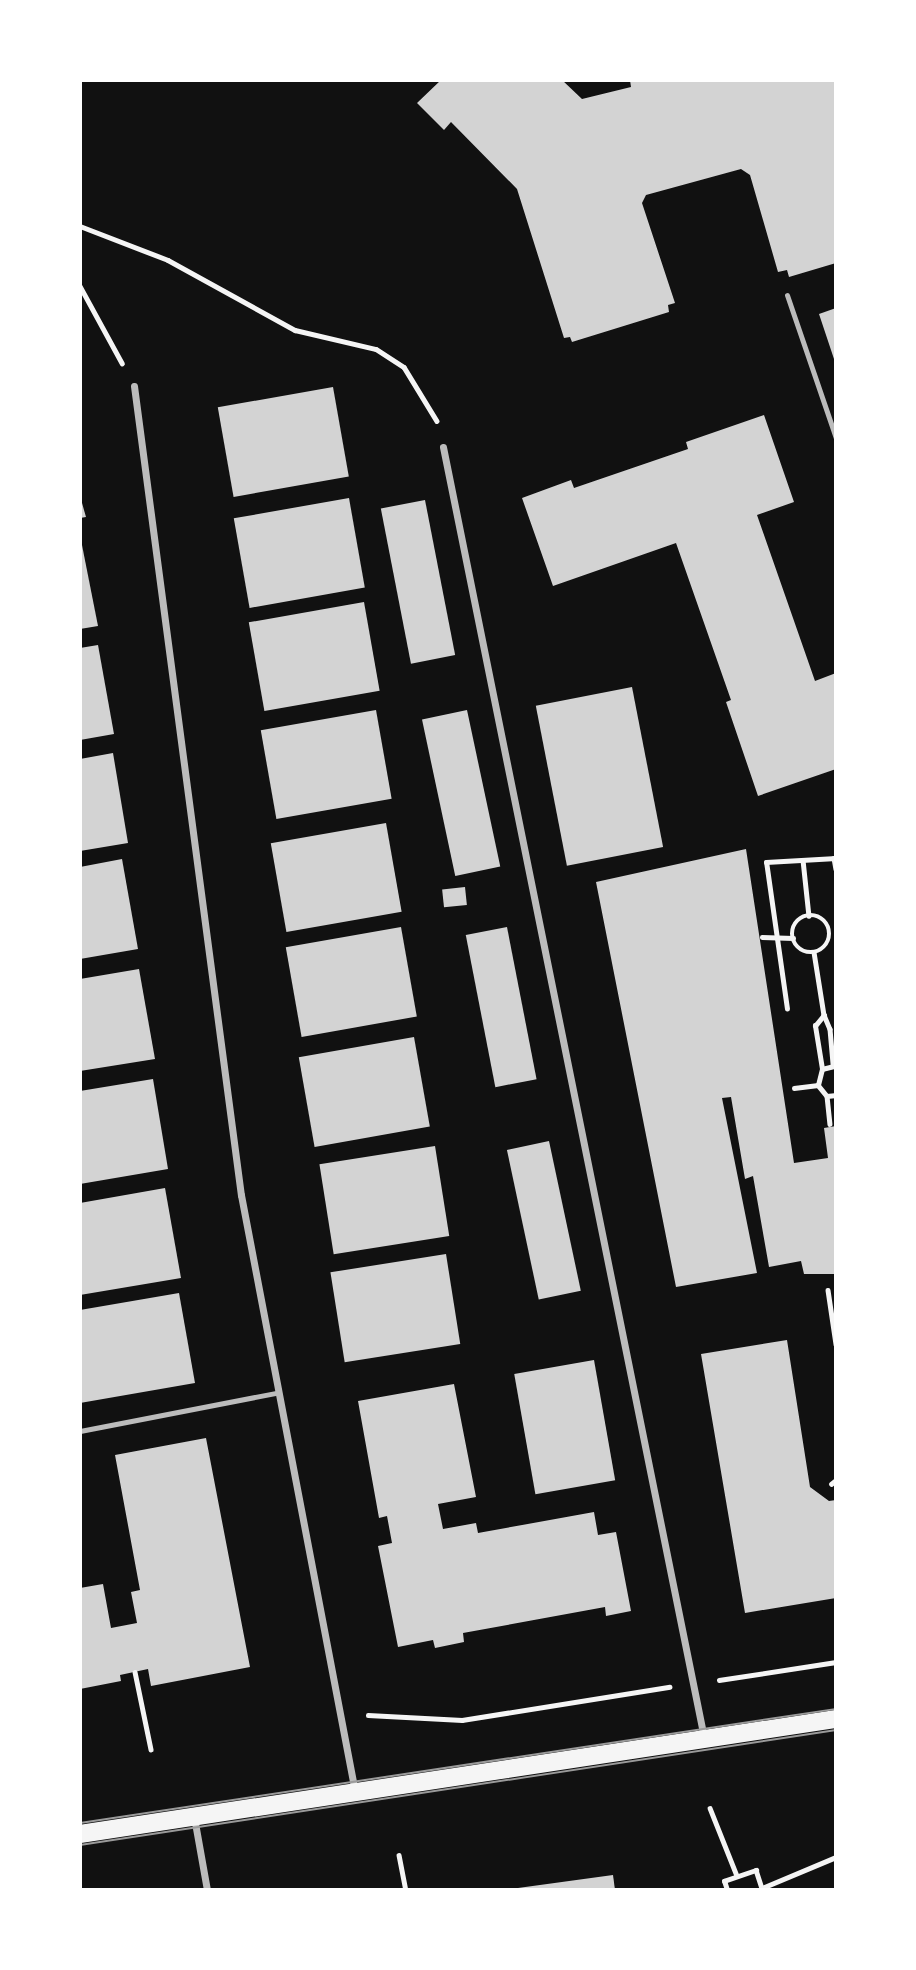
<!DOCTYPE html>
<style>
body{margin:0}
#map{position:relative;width:916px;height:1970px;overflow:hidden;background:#111;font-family:"Archivo Narrow",sans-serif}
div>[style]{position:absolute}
.building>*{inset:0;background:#d3d3d3;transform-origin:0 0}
.path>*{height:4.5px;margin:-2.25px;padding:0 2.25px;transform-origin:2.25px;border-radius:2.25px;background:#f5f5f5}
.path>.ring{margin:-2.25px;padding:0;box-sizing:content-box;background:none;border:4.5px solid #f5f5f5;border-radius:50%}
.service>*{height:5px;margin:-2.5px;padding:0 2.5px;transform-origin:2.5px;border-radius:2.5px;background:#bcbcbc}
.minor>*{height:7px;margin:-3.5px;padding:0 3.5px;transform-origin:3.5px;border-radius:3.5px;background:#bcbcbc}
.primary>*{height:18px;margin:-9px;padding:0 9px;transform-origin:9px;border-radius:9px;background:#f5f5f5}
.tram>*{height:2px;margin:-1px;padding:0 1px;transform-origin:1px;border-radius:1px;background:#9a9a9a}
span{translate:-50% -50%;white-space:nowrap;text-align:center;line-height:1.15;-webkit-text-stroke:5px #fff;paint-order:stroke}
.frame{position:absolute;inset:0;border:82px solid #fff;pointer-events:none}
</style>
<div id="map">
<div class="building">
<i style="clip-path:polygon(441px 80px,562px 80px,582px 99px,631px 87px,630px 80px,836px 80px,836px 263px,789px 277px,787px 270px,778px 272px,750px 175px,741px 169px,646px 195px,642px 203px,675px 303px,668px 305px,669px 312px,572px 342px,570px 337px,564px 338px,517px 189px,451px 122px,444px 130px,417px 103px)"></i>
<i style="clip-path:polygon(836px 308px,836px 362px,835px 362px,819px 314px)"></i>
<i style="left:333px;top:387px;width:91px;height:117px;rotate:80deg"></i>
<i style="clip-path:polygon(764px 415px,794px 502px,757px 515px,815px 681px,836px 673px,836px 769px,758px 796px,726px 702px,731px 700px,676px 543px,553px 586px,522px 498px,571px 480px,574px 488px,688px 449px,686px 442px)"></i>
<i style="clip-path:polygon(80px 496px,86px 517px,80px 518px)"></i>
<i style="left:349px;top:498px;width:91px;height:117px;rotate:80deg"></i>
<i style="left:425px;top:500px;width:158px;height:45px;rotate:79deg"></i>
<i style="clip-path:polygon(80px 535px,98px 626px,80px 629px)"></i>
<i style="left:364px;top:602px;width:90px;height:117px;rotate:80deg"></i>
<i style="clip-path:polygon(98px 645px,114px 734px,80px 740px,80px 648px)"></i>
<i style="left:632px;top:687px;width:163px;height:98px;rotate:79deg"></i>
<i style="left:376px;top:710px;width:90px;height:117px;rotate:80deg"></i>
<i style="left:467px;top:710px;width:160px;height:46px;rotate:78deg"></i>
<i style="clip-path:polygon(113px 753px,128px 843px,80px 851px,80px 759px)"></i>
<i style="left:386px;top:823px;width:90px;height:117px;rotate:80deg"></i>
<i style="clip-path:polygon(746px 849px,794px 1163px,828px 1158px,824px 1128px,836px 1126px,836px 1274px,804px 1274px,801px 1261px,769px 1267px,753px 1176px,745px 1179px,731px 1097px,722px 1098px,757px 1273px,676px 1287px,596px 882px)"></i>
<i style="clip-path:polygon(122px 859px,138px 949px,80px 959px,80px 867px)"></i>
<i style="left:465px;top:887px;width:18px;height:23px;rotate:84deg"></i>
<i style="left:401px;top:927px;width:91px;height:117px;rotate:80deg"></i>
<i style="left:507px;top:927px;width:155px;height:42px;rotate:79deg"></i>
<i style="clip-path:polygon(139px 969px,155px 1059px,80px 1071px,80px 979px)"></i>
<i style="left:414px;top:1037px;width:91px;height:117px;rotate:80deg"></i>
<i style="clip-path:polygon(153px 1079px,168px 1169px,80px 1184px,80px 1091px)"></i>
<i style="left:549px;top:1141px;width:153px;height:43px;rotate:78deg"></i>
<i style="left:435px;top:1146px;width:91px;height:117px;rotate:81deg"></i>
<i style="clip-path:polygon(165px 1188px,181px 1278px,80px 1295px,80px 1203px)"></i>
<i style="left:446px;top:1254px;width:91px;height:117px;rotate:81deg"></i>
<i style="clip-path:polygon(179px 1293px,195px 1383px,80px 1403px,80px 1310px)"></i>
<i style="clip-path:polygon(787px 1340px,810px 1487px,829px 1501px,836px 1500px,836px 1598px,745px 1613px,701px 1354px)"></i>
<i style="left:594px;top:1360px;width:122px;height:81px;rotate:80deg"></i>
<i style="clip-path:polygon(454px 1384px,476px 1497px,438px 1504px,443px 1529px,476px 1523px,478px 1533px,594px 1512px,598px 1535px,616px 1532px,631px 1611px,606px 1616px,605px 1607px,463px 1633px,464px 1642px,435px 1648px,433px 1640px,398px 1647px,378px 1546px,392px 1543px,387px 1516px,379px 1518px,358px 1401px)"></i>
<i style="clip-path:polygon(206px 1438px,250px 1667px,151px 1686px,148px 1669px,120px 1675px,121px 1681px,80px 1689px,80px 1588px,103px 1584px,111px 1628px,137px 1623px,131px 1592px,140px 1590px,115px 1455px)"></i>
<i style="clip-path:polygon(613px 1875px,615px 1890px,518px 1890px,518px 1888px)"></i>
</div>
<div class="path">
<i style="left:80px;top:226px;width:94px;rotate:21.1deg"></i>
<i style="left:168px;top:260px;width:145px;rotate:28.9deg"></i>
<i style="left:295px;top:330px;width:83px;rotate:13.2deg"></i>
<i style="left:376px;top:349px;width:33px;rotate:33deg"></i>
<i style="left:404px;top:367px;width:63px;rotate:58.6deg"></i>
<i style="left:80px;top:286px;width:88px;rotate:61.4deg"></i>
<i style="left:834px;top:858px;width:11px;rotate:80deg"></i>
<i style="left:803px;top:860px;width:56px;rotate:83.9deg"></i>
<i class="ring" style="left:792px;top:915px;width:33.5px;height:33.5px"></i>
<i style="left:762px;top:937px;width:31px;rotate:2deg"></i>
<i style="left:814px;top:952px;width:64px;rotate:81deg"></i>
<i style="left:787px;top:1009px;width:148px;rotate:-98.1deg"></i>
<i style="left:766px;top:862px;width:70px;rotate:-3.3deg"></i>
<i style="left:822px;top:1069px;width:44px;rotate:-99.2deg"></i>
<i style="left:815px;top:1026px;width:14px;rotate:-51deg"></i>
<i style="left:824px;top:1015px;width:15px;rotate:67deg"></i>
<i style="left:830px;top:1029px;width:37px;rotate:85deg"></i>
<i style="left:818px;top:1085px;width:16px;rotate:-76deg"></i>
<i style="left:822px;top:1069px;width:12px;rotate:-14deg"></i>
<i style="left:794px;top:1088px;width:24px;rotate:-7deg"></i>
<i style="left:818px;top:1085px;width:14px;rotate:51deg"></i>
<i style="left:827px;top:1096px;width:9px;rotate:-6deg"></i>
<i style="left:827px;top:1096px;width:28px;rotate:84deg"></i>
<i style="left:828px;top:1290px;width:55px;rotate:81.6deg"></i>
<i style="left:831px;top:1484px;width:6px;rotate:-39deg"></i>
<i style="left:135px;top:1672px;width:79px;rotate:78.3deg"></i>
<i style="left:719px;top:1680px;width:118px;rotate:-8.7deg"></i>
<i style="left:368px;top:1715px;width:94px;rotate:3deg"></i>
<i style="left:462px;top:1720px;width:210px;rotate:-9.1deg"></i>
<i style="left:710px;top:1808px;width:73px;rotate:68.3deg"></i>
<i style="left:399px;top:1855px;width:36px;rotate:79deg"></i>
<i style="left:762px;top:1888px;width:80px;rotate:-22.7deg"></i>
<i style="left:727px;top:1890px;width:9px;rotate:-108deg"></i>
<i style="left:724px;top:1881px;width:34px;rotate:-19deg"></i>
<i style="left:756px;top:1870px;width:20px;rotate:72deg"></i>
</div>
<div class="service">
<i style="left:787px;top:295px;width:151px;rotate:71.1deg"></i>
<i style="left:80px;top:1431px;width:200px;rotate:-11deg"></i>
</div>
<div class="minor">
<i style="left:134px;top:386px;width:816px;rotate:82.47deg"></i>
<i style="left:241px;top:1195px;width:608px;rotate:79.19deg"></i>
<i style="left:443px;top:447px;width:1317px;rotate:78.57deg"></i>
<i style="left:194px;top:1817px;width:74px;rotate:79.9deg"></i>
</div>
<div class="primary">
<i style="left:80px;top:1834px;width:765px;rotate:-8.65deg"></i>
</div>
<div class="tram">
<i style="left:80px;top:1823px;width:765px;rotate:-8.58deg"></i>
<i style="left:80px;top:1845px;width:765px;rotate:-8.65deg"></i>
</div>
<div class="frame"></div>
</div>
